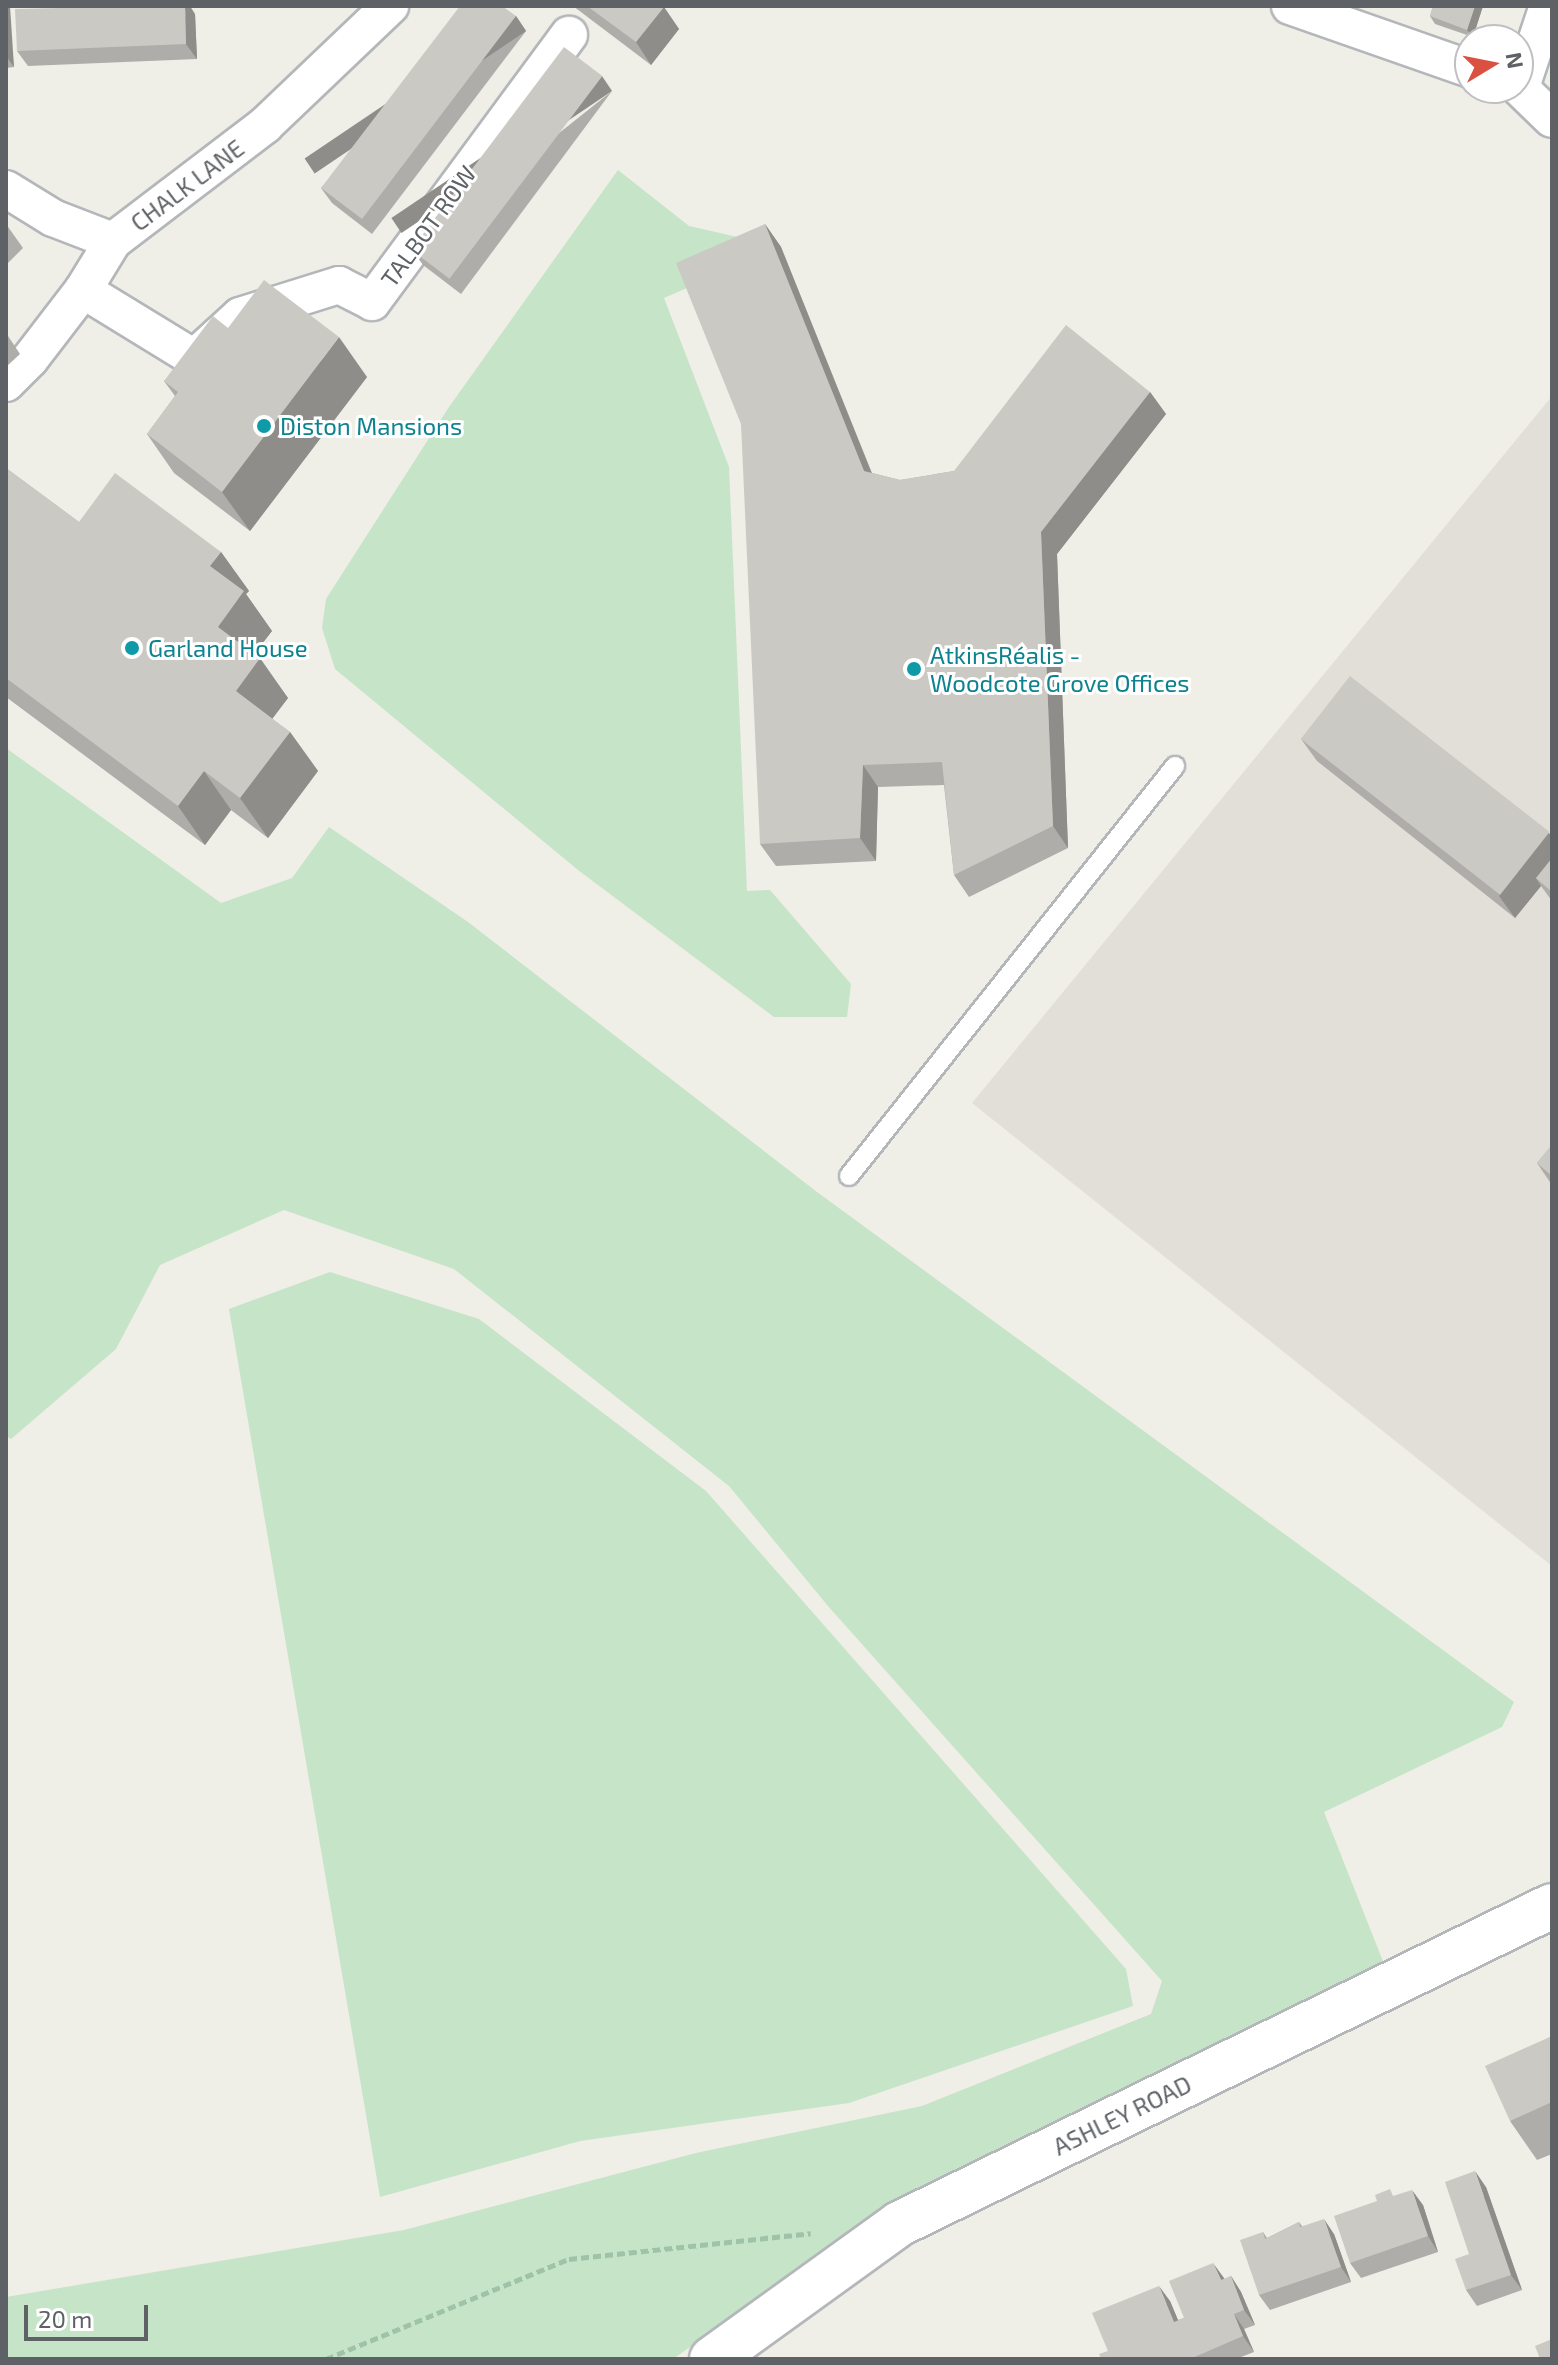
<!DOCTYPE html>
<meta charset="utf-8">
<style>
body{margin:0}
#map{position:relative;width:1558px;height:2365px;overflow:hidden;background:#efeee7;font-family:"Exo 2",sans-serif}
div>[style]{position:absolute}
.education>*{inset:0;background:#e2dfd8}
.green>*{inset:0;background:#c6e4c7}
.path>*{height:5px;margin-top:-2.5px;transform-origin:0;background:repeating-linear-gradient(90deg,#9fc3a9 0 8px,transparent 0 12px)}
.roads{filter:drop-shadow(2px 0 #b4b7ba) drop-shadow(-2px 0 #b4b7ba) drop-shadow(0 2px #b4b7ba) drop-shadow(0 -2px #b4b7ba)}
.lane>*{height:18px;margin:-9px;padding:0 9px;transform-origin:9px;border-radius:9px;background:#fff}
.street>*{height:36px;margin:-18px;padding:0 18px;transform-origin:18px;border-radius:18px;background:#fff}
.secondary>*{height:44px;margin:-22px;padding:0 22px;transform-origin:22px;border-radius:22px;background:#fff}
.wall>*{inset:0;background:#afada9}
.shaded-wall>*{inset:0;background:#8e8d89;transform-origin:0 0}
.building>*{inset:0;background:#cbc9c4;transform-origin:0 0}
.dots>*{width:22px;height:22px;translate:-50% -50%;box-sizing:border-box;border:4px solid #fff;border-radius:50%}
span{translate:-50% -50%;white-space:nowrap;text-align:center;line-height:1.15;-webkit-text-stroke:6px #fff;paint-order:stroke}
.street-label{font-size:24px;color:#5e6266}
.culture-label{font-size:24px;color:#0d838f}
.left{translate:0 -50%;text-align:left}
.frame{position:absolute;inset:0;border:8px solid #5e6266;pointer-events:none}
.north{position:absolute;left:1454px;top:24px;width:80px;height:80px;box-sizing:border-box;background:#fff;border:2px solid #bfc0c2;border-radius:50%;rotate:80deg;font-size:22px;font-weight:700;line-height:32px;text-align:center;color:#5e6266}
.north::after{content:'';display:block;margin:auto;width:28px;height:36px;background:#da5142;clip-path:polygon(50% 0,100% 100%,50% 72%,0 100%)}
.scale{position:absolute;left:24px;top:2305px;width:124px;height:36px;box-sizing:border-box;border:4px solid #5e6266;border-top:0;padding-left:10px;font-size:24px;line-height:28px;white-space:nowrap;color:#5e6266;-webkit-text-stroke:6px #fff;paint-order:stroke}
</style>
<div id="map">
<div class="education">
<i style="clip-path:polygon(1552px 396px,1552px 1566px,972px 1103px)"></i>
</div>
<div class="green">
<i style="clip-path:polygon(618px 170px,689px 226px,781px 247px,664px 298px,729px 467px,747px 891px,770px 890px,851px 984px,847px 1017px,774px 1017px,578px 870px,335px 669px,322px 628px,326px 599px,449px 407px)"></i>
<i style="clip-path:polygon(6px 748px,221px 903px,292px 878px,329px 827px,468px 922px,817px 1192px,1514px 1702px,1502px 1727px,1324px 1812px,1386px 1969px,962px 2166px,798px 2271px,673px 2359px,6px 2359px,6px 2297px,404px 2230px,696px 2153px,922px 2106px,1151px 2014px,1162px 1981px,828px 1606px,729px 1486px,454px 1269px,284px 1210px,160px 1265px,116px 1349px,11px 1439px,6px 1436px)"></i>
<i style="clip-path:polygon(330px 1272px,479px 1319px,706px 1491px,1126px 1969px,1133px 2006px,849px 2103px,580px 2141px,380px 2197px,229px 1309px)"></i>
</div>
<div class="path">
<i style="left:326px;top:2359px;width:263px;rotate:-22.4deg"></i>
<i style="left:569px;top:2259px;width:243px;rotate:-6.1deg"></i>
</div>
<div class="roads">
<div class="lane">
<i style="left:849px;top:1176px;width:524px;rotate:-51.51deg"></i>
</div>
<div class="street">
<i style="left:1290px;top:6px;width:191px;rotate:19.3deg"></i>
<i style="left:1518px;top:86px;width:47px;rotate:44.1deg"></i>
<i style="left:1521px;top:87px;width:85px;rotate:-71.6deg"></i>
<i style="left:6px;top:189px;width:55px;rotate:31.7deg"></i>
<i style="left:53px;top:218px;width:64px;rotate:21deg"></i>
<i style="left:83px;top:290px;width:130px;rotate:31.5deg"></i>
<i style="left:194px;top:358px;width:62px;rotate:-42.4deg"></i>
<i style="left:240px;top:316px;width:104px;rotate:-17.4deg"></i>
<i style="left:339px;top:285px;width:37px;rotate:27deg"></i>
<i style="left:372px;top:302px;width:332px;rotate:-53.6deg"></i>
<i style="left:6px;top:383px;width:34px;rotate:-45deg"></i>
<i style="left:30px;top:359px;width:87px;rotate:-52.5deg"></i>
<i style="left:83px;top:290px;width:57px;rotate:-58.5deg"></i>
<i style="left:113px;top:241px;width:191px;rotate:-37.3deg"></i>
<i style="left:265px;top:125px;width:173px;rotate:-43.6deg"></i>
</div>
<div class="secondary">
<i style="left:712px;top:2359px;width:231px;rotate:-35.8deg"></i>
<i style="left:899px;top:2224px;width:726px;rotate:-25.97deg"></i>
</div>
</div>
<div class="wall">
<i style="clip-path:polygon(6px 6px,14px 67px,6px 68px)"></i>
<i style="clip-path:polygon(573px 6px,663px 6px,679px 29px,651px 65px)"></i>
<i style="clip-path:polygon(1433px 6px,1483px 6px,1473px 37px,1435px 24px,1430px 16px)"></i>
<i style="clip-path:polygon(195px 14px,197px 59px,28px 66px,17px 51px)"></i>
<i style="clip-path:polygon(516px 16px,526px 31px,372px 234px,332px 203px,321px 188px)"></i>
<i style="clip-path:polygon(612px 91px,461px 294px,423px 265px,412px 250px)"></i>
<i style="clip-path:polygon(6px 224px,23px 248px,6px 265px)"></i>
<i style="clip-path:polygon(765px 224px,781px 247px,872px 473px,900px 480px,954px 471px,1150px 392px,1166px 414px,1057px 554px,1068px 848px,969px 897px,954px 875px,944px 785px,878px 787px,876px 861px,776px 866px,760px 844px)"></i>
<i style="clip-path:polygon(228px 328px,367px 377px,250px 531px,174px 473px,147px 434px,175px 396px,164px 381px)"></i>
<i style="clip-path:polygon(6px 333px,20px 354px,6px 367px)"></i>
<i style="clip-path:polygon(6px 468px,79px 522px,221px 552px,249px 591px,246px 594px,272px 631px,254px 654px,288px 698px,272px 719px,290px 732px,318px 771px,268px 838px,231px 810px,205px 845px,6px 697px)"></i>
<i style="clip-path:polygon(1301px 739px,1549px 833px,1552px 838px,1552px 901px,1541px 886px,1515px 918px,1317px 761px)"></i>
<i style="clip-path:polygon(1552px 1145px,1552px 1185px,1537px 1163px)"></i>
<i style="clip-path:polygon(1552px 2036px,1552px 2154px,1537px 2160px,1510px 2121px)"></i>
<i style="clip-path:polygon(1486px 2187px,1522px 2290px,1477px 2306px,1466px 2290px,1469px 2254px)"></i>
<i style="clip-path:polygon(1394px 2196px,1423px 2205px,1438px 2252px,1361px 2278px,1350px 2263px)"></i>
<i style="clip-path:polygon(1299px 2222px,1302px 2226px,1334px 2234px,1351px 2282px,1270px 2310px,1259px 2295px,1263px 2232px,1267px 2238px)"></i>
<i style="clip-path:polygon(1231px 2276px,1241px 2292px,1255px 2325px,1244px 2329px,1254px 2352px,1236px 2359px,1101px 2359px,1108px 2351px,1170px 2301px,1178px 2320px,1184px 2318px,1225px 2279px)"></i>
</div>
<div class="shaded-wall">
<i style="clip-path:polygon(6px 6px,10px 6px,14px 67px,6px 56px)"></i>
<i style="clip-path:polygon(185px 6px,190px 6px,195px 14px,197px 59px,186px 44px)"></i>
<i style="clip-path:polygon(1475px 6px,1483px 6px,1473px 37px,1467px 30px)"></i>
<i style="clip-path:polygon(664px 7px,679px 29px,651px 65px,636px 42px)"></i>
<i style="left:516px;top:16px;width:18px;height:255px;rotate:56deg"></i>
<i style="left:602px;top:76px;width:18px;height:254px;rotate:56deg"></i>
<i style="clip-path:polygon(765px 224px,781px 247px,880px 494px,864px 471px)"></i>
<i style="clip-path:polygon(339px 337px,367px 377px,250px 531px,222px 492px)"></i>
<i style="clip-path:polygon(1150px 392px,1166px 414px,1057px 554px,1068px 848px,1053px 826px,1041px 532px)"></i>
<i style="clip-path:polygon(221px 552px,249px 591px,246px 594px,272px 631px,245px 666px,218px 627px,210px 566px)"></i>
<i style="clip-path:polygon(260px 658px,288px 698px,263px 731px,236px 691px)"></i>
<i style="clip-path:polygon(290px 732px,318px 771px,268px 838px,240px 798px)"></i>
<i style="clip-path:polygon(863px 765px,878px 787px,876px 861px,860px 838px)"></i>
<i style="clip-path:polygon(204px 771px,231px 810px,205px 845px,178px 806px)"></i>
<i style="clip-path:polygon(1549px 833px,1552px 838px,1552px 871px,1536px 878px,1541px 886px,1515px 918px,1499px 896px)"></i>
<i style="clip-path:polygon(1475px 2171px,1486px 2187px,1522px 2290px,1511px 2275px)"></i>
<i style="clip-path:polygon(1412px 2190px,1423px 2205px,1438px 2252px,1428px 2236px)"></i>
<i style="clip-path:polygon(1324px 2219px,1334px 2234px,1351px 2282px,1341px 2267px)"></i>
<i style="clip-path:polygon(1213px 2263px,1224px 2278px,1232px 2296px,1221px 2280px)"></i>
<i style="clip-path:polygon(1231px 2276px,1241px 2292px,1255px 2325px,1244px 2310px)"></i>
<i style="clip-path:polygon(1159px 2286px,1170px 2301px,1185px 2337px,1174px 2322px)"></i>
<i style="clip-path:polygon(1234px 2314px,1244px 2329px,1254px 2352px,1243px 2336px)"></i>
</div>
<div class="building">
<i style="clip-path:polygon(58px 6px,185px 6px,186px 44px,17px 51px,15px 9px,59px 8px)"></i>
<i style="clip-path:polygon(460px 6px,502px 6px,516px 16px,362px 219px,321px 188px)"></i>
<i style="clip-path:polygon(587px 6px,663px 6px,664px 7px,636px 42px)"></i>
<i style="clip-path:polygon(1433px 6px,1475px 6px,1467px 30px,1430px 16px)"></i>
<i style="left:564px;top:47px;width:48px;height:254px;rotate:37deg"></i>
<i style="clip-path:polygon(765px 224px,864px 471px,900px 480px,954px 471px,1066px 325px,1150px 392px,1041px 532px,1053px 826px,954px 875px,942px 762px,863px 765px,860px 838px,760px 844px,741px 424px,676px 263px)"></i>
<i style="clip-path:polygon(264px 280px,339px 337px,222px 492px,147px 434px,178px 392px,164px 381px,213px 316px,228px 328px)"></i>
<i style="clip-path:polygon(6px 468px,79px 522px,115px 473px,221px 552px,210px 566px,244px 591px,218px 627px,260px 658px,236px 691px,290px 732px,240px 798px,204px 771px,178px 806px,6px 678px)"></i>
<i style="left:1350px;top:676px;width:253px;height:80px;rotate:38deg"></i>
<i style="clip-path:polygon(1552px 858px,1552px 892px,1536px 878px)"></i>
<i style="clip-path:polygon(1552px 1145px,1552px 1176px,1537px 1163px)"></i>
<i style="clip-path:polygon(1552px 2036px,1552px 2102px,1510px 2121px,1485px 2066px)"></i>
<i style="clip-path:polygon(1475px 2171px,1511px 2275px,1466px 2290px,1455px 2259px,1469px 2254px,1445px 2182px)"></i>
<i style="clip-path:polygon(1390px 2189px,1393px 2196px,1412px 2190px,1428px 2236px,1350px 2263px,1334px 2216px,1377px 2201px,1375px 2195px)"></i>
<i style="clip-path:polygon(1324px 2219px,1341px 2267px,1259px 2295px,1240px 2240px,1263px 2232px,1265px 2239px,1299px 2222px,1300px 2227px)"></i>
<i style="clip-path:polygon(1213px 2263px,1221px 2280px,1231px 2276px,1244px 2310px,1234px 2314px,1243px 2336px,1190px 2359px,1101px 2359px,1099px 2354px,1108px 2351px,1092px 2313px,1159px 2286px,1174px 2322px,1184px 2318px,1169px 2281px)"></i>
<i style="clip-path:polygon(1552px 2339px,1552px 2359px,1540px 2359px,1535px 2346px)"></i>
</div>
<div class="dots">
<i style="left:264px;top:426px;background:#0f9aa8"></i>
<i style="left:132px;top:648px;background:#0f9aa8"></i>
<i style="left:914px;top:669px;background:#0f9aa8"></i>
</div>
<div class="street-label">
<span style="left:187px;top:185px;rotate:-37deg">CHALK LANE</span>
<span style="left:428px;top:226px;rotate:-54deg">TALBOT ROW</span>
<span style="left:1122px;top:2115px;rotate:-26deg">ASHLEY ROAD</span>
</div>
<div class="culture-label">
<span class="left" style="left:280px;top:426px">Diston Mansions</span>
<span class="left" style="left:148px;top:648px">Garland House</span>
<span class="left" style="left:930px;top:669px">AtkinsRéalis -<br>Woodcote Grove Offices</span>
</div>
<div class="frame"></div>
<div class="north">N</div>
<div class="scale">20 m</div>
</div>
